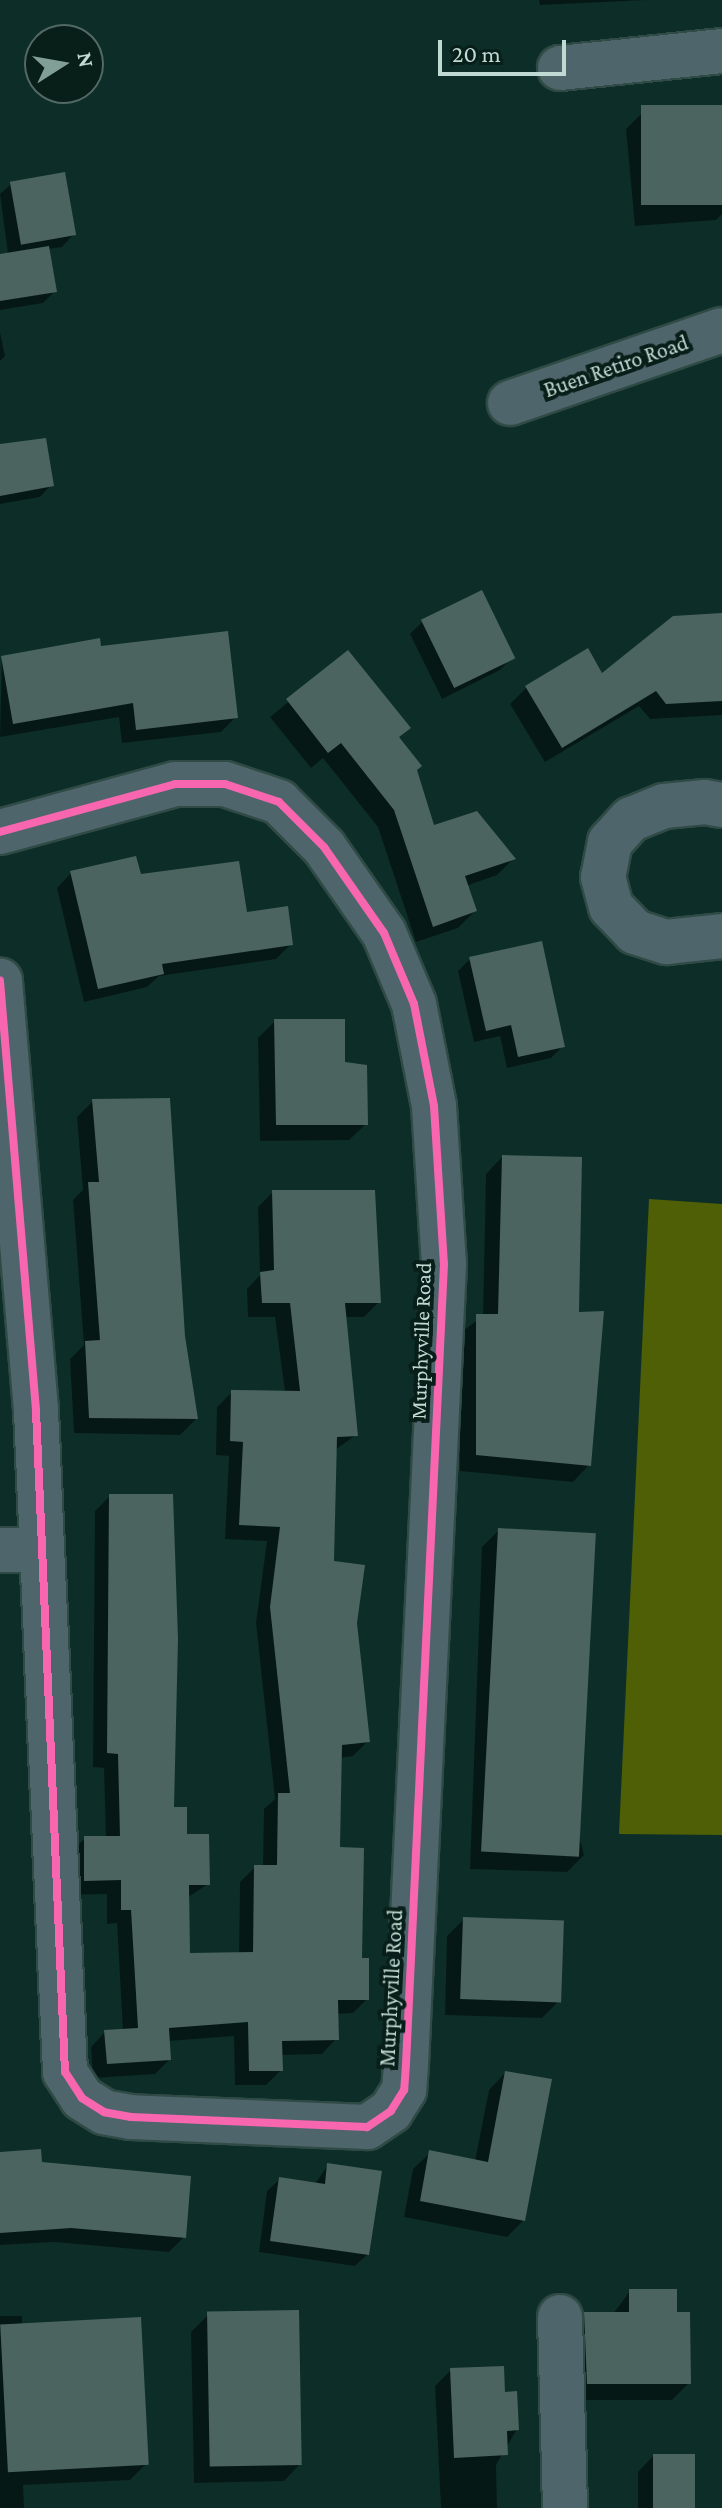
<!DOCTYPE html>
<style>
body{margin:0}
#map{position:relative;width:722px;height:2508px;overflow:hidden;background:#0d2e28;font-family:"Crimson Pro",serif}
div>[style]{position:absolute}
.forest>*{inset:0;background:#4f5f05}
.shadow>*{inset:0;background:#0007}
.building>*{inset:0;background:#4b645f;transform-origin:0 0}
.roads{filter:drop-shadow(2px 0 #304a45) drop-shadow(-2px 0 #304a45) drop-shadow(0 2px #304a45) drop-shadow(0 -2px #304a45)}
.minor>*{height:44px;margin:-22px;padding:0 22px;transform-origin:22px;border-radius:22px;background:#4e656c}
.cycleway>*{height:8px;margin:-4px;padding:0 4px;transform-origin:4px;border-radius:4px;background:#f766af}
span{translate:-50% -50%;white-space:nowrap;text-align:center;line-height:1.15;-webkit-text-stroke:8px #081e19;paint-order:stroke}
.street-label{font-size:22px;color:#c0dad3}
.north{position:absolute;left:24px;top:24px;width:80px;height:80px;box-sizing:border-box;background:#081e19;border:2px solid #526963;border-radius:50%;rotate:79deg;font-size:22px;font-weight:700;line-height:32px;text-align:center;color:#c0dad3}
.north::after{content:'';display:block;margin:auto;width:28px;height:36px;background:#819e97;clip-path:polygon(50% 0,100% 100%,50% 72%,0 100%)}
.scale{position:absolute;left:438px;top:40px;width:128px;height:36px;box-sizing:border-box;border:4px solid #c0dad3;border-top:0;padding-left:10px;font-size:24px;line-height:28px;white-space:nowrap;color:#c0dad3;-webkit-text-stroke:6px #081e19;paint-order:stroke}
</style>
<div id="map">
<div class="forest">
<i style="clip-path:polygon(649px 1199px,722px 1204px,722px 1835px,619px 1834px)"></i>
</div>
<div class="shadow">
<i style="clip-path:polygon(539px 0,646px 0,540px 5px)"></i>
<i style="clip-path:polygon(722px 107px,722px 214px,716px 220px,635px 226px,626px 129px,642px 113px)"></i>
<i style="clip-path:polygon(11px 184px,74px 234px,62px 247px,48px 249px,55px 291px,43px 303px,0 310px,0 256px,8px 254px,0 194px)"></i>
<i style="clip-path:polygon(0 332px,5px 356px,0 361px)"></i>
<i style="clip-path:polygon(0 446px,51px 485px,40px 497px,0 504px)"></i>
<i style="clip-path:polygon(722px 615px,722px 715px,650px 719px,639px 706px,545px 762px,510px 704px,526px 688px,587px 651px,602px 676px)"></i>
<i style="clip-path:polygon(422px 622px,512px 657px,500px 670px,442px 699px,410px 634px)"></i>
<i style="clip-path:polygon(348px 653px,415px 771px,433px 827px,513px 859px,497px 875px,466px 886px,475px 911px,458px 928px,416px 942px,378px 827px,323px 758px,311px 768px,270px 717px)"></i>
<i style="clip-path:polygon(2px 657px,236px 717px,221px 732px,122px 743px,119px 717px,0 737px)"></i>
<i style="clip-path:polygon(71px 873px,139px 877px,245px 914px,291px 944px,276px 959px,159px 976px,147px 987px,84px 1002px,57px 888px)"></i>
<i style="clip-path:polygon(470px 959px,563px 1046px,551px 1058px,507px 1068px,500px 1036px,474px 1042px,458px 971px)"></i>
<i style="clip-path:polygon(275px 1021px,343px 1064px,366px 1124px,349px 1140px,260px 1141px,258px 1038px)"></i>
<i style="clip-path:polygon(93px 1101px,183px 1336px,196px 1419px,180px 1435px,74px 1433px,70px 1359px,84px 1345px,73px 1200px,83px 1190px,77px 1117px)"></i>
<i style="clip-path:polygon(502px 1157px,577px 1314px,589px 1465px,573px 1482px,460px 1471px,460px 1333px,483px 1316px,486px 1174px)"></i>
<i style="clip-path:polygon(273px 1192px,379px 1302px,364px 1317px,345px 1317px,356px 1435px,335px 1450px,332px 1563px,355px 1623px,368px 1741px,353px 1756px,339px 1758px,338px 1849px,367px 1999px,353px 2013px,336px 2014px,336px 2039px,322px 2054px,280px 2055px,281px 2070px,266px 2085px,235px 2085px,234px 2036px,168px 2041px,169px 2060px,155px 2074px,93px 2078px,91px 2047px,105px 2032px,123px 2031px,117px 1923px,107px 1924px,107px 1894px,70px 1895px,70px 1853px,85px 1838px,106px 1838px,104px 1768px,93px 1767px,95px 1511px,110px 1496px,172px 1809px,208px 1884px,187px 1898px,188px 1955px,239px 1954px,240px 1882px,255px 1867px,263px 1867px,264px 1809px,275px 1799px,256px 1623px,267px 1541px,225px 1539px,229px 1456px,216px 1455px,217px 1407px,232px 1392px,285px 1392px,275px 1317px,248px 1317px,247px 1289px,260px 1275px,258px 1207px)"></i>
<i style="clip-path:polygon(499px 1530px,584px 1855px,567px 1872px,470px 1869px,482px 1547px)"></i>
<i style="clip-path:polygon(464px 1919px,559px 2001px,542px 2018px,445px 2015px,447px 1936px)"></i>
<i style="clip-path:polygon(505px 2073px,524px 2220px,507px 2237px,404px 2217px,413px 2169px,430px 2153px,475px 2161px,489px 2090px)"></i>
<i style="clip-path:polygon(0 2154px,40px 2164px,184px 2237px,169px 2252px,54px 2242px,0 2245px)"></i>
<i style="clip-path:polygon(328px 2165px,368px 2254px,355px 2266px,259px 2252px,267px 2191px,280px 2179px,315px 2184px)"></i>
<i style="clip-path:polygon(630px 2291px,675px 2314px,689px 2383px,672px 2400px,571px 2400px,568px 2331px,585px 2314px,613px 2314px)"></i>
<i style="clip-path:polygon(208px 2315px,300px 2464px,284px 2481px,194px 2483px,191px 2332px)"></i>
<i style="clip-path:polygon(0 2316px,22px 2316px,22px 2324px,146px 2464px,130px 2480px,23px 2485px,24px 2508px,0 2508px)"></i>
<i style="clip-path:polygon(451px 2370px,503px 2394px,517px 2429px,496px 2465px,497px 2508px,441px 2508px,435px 2386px)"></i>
<i style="clip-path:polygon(653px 2456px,693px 2508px,638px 2508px,638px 2472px)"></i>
</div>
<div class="building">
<i style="left:722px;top:105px;width:100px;height:81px;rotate:90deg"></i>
<i style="left:65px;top:172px;width:64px;height:56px;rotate:80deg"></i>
<i style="clip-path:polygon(49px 246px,57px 292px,0 301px,0 254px)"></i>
<i style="clip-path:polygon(46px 438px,54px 486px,0 496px,0 444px)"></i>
<i style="left:482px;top:590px;width:76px;height:68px;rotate:64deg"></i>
<i style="clip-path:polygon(722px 613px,722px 701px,666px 704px,656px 691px,562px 748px,525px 686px,588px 648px,602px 673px,673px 616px)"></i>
<i style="clip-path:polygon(228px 631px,238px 718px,136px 730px,133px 703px,13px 724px,1px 656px,100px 638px,101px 646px)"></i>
<i style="clip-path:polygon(348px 650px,411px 728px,399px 737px,422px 766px,417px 770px,434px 825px,477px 811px,516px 859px,465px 876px,477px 911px,433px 927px,394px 810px,341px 743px,328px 753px,286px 699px)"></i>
<i style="clip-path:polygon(136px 856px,141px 874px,239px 861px,247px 912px,288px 906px,293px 945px,162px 964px,164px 974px,98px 989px,70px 871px)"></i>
<i style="clip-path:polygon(542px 941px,565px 1047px,518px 1057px,511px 1025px,486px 1031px,469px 957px)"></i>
<i style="clip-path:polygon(274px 1019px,345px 1019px,345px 1062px,367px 1065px,368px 1125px,276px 1125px)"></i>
<i style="clip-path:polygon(170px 1098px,185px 1336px,198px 1419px,89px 1418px,85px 1341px,100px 1340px,88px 1182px,99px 1182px,92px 1099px)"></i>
<i style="clip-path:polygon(502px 1155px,582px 1157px,579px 1312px,604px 1311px,591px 1466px,476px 1455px,476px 1314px,498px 1314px)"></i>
<i style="clip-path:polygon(272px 1190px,375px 1190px,381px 1303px,345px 1303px,358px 1436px,337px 1437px,334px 1561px,365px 1565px,357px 1623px,370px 1742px,342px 1745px,340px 1847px,364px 1848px,362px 1958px,369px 1958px,369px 2000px,338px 2000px,339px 2040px,282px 2041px,283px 2071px,249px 2071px,248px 2022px,169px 2028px,171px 2060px,107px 2064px,104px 2030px,138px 2028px,131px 1910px,121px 1910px,121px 1880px,84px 1881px,84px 1836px,120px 1836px,118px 1754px,107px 1753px,109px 1494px,173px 1494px,178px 1639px,174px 1807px,187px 1807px,187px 1834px,209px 1834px,210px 1885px,189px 1885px,190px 1953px,253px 1952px,254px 1865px,277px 1865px,278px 1793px,290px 1793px,270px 1607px,280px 1527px,239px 1525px,243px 1442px,230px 1441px,231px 1390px,300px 1391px,290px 1303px,262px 1303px,260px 1272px,274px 1270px)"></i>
<i style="left:498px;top:1528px;width:98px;height:324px;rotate:3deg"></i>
<i style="left:463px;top:1917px;width:101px;height:82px;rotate:2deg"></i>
<i style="clip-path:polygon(505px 2071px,552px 2079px,525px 2221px,420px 2201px,429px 2150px,488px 2162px)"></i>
<i style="clip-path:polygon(41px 2149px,42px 2162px,191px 2176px,186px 2238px,71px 2228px,0 2233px,0 2152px)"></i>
<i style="clip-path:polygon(327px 2163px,382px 2171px,369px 2255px,270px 2241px,279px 2177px,325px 2184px)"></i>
<i style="clip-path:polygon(629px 2289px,677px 2289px,677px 2312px,690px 2312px,691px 2384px,587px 2384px,584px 2312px,629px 2312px)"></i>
<i style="left:299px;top:2310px;width:155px;height:92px;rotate:89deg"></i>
<i style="left:141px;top:2317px;width:148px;height:141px;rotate:87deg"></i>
<i style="clip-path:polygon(504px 2366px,505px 2392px,517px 2391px,519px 2430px,507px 2431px,508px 2455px,454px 2458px,450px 2368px)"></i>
<i style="left:653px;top:2454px;width:42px;height:54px"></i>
</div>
<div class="roads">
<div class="minor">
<i style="left:560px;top:68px;width:163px;rotate:-6deg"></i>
<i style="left:510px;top:403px;width:224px;rotate:-19deg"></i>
<i style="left:722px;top:805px;width:17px;rotate:-170deg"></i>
<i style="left:705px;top:802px;width:41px;rotate:174.4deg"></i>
<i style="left:664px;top:806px;width:35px;rotate:158deg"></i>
<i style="left:631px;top:819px;width:31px;rotate:132deg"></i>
<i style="left:610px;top:842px;width:36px;rotate:101deg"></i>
<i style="left:603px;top:877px;width:31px;rotate:75deg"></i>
<i style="left:611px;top:907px;width:35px;rotate:46deg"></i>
<i style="left:635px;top:932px;width:33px;rotate:18deg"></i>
<i style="left:666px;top:942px;width:56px;rotate:-6.1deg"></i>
<i style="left:0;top:832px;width:181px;rotate:-15.3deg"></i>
<i style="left:175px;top:784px;width:50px"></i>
<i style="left:225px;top:784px;width:57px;rotate:18.4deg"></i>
<i style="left:279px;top:802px;width:64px;rotate:45deg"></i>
<i style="left:324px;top:847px;width:105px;rotate:55.1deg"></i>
<i style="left:384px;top:933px;width:77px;rotate:67.1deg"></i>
<i style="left:414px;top:1004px;width:104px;rotate:78.9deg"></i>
<i style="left:434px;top:1106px;width:158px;rotate:86.4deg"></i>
<i style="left:444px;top:1264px;width:801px;rotate:92.72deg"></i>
<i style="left:406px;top:2064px;width:26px;rotate:94deg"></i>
<i style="left:404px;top:2090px;width:25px;rotate:122deg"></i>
<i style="left:391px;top:2111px;width:29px;rotate:146deg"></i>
<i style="left:367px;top:2127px;width:236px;rotate:-177.6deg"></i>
<i style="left:131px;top:2117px;width:27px;rotate:-170deg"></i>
<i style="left:104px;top:2112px;width:26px;rotate:-148deg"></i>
<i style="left:82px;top:2098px;width:31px;rotate:-123deg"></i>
<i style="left:65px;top:2072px;width:663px;rotate:-92.51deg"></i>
<i style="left:36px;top:1410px;width:431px;rotate:-94.8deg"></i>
<i style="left:0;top:1550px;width:40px"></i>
<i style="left:560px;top:2317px;width:191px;rotate:88.5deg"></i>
</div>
</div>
<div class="cycleway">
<i style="left:0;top:832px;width:181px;rotate:-15.3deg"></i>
<i style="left:175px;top:784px;width:50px"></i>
<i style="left:225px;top:784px;width:57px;rotate:18.4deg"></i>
<i style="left:279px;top:802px;width:64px;rotate:45deg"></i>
<i style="left:324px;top:847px;width:105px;rotate:55.1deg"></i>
<i style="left:384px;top:933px;width:77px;rotate:67.1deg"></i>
<i style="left:414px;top:1004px;width:104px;rotate:78.9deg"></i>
<i style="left:434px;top:1106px;width:158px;rotate:86.4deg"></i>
<i style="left:444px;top:1264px;width:801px;rotate:92.72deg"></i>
<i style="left:406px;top:2064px;width:26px;rotate:94deg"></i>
<i style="left:404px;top:2090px;width:25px;rotate:122deg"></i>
<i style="left:391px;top:2111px;width:29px;rotate:146deg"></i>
<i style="left:367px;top:2127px;width:236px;rotate:-177.6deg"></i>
<i style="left:131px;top:2117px;width:27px;rotate:-170deg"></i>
<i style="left:104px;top:2112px;width:26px;rotate:-148deg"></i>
<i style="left:82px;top:2098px;width:31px;rotate:-123deg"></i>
<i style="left:65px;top:2072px;width:663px;rotate:-92.51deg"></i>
<i style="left:36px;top:1410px;width:431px;rotate:-94.8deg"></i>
</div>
<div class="street-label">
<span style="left:616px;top:366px;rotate:-19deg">Buen Retiro Road</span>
<span style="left:421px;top:1341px;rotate:-88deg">Murphyville Road</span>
<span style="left:391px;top:1988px;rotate:-87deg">Murphyville Road</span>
</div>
<div class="north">N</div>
<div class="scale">20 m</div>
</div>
